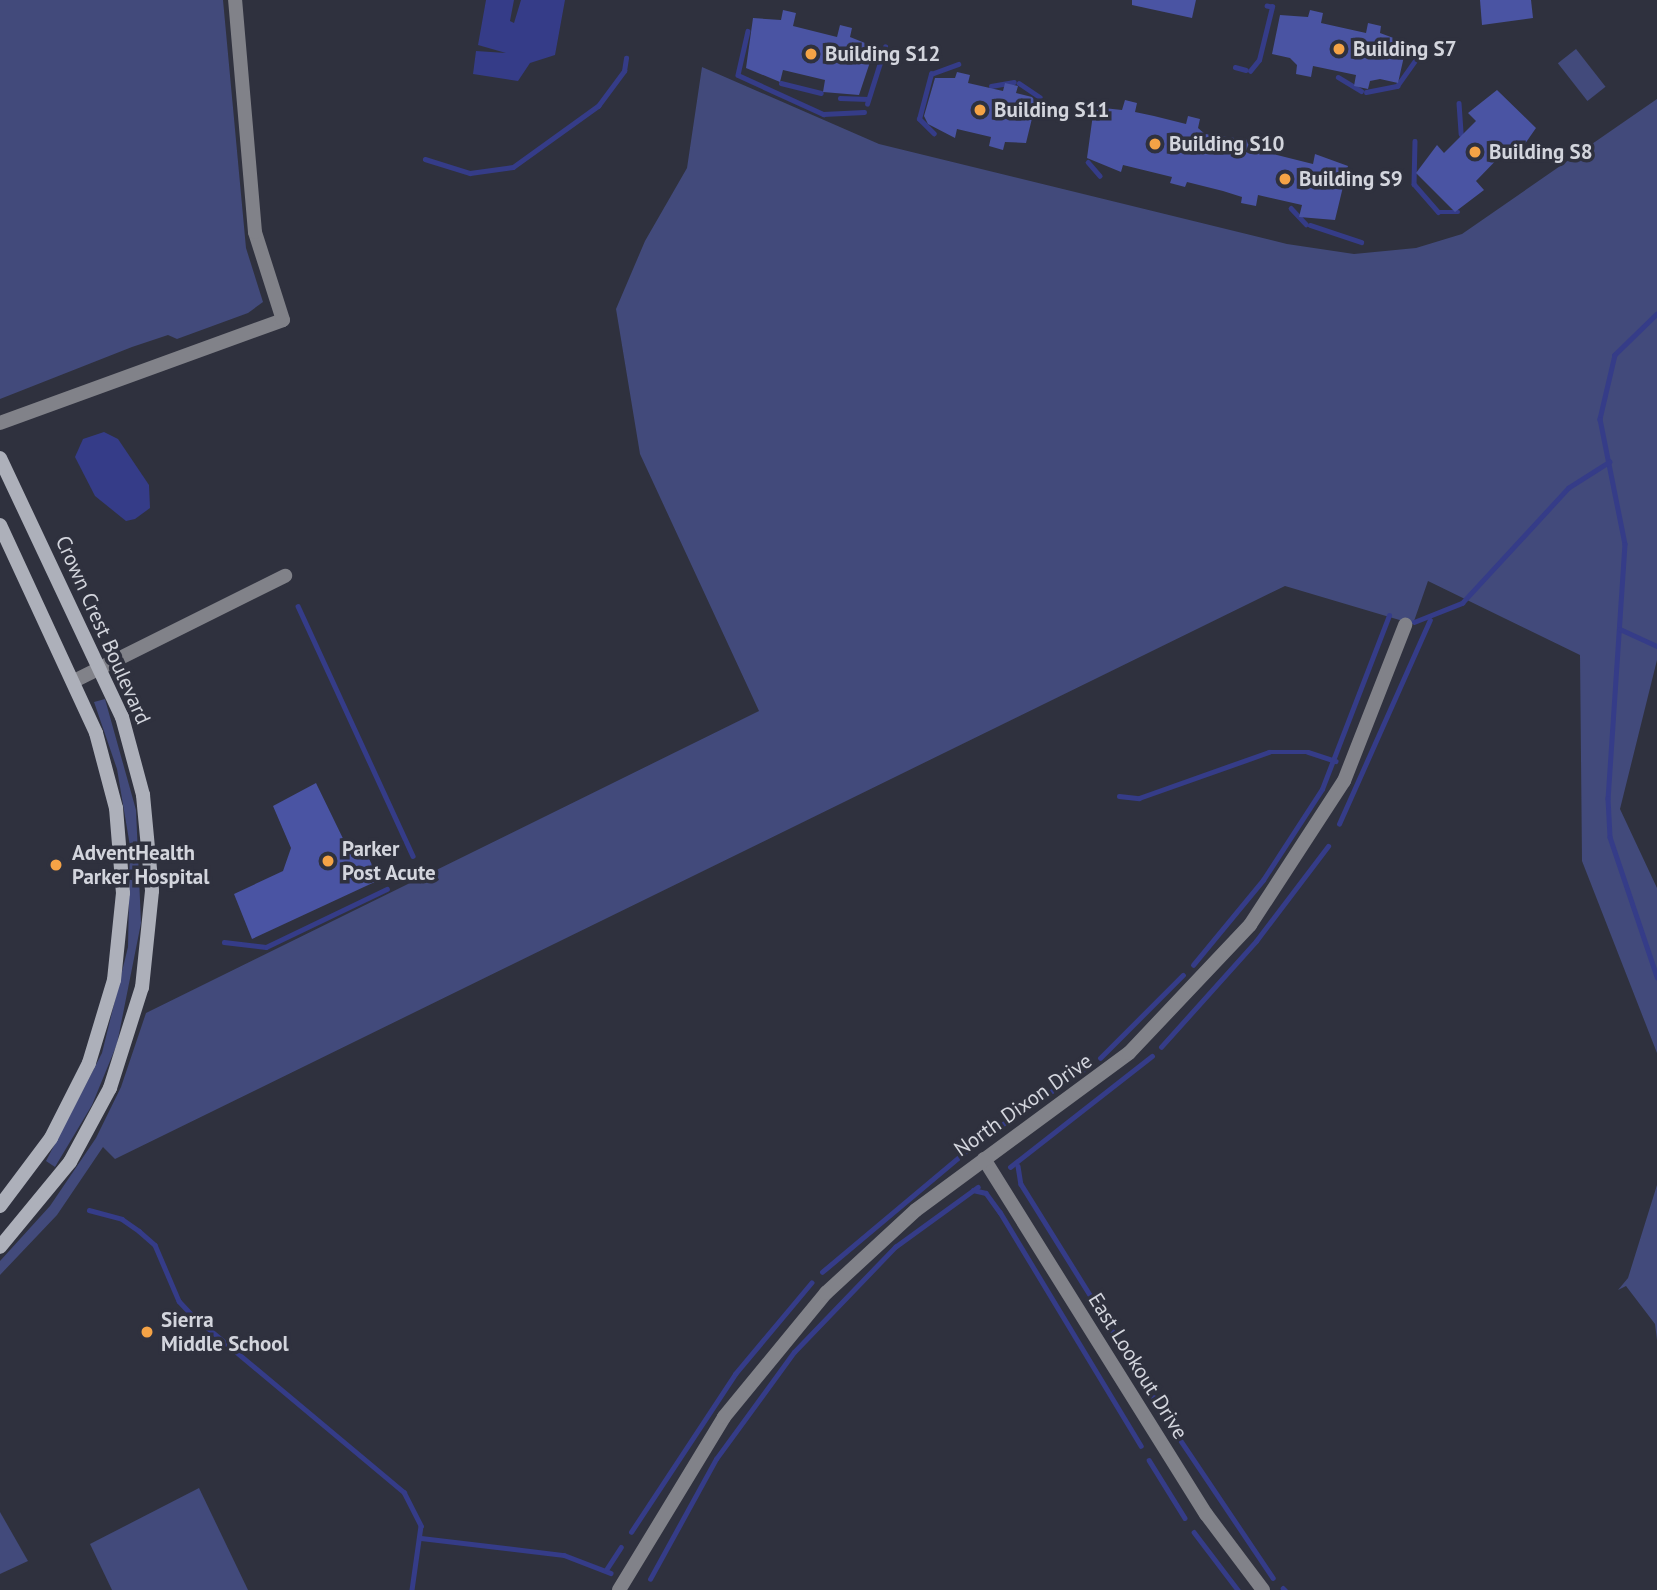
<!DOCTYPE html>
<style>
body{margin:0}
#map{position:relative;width:1657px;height:1590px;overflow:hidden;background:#2f313e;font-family:"PT Sans",sans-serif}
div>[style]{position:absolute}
.green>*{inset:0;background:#424a7b;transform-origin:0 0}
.water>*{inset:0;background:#353c88}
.stream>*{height:4.5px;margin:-2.25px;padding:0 2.25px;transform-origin:2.25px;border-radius:2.25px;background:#353c88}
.building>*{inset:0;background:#4a54a3}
.minor>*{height:14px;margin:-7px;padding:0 7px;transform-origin:7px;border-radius:7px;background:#818289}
.secondary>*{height:14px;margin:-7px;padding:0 7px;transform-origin:7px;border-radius:7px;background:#adb0ba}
.dots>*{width:19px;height:19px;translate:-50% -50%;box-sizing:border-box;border:4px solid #2f313e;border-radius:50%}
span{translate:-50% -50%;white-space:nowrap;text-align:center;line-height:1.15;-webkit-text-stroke:7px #2f313e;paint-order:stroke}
.poi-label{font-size:21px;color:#d3d5dd;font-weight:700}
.left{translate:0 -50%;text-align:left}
.street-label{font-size:21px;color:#d3d5dd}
</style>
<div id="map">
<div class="green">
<i style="clip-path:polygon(0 0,223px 0,246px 248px,263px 302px,248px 313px,177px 339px,168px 335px,132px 347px,0 399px)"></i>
<i style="left:1576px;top:49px;width:48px;height:23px;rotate:52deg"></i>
<i style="clip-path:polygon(702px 67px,879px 144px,1287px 244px,1354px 254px,1416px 248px,1462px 234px,1657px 99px,1657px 660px,1620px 809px,1657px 888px,1657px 1053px,1582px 861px,1580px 655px,1428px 581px,1413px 624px,1285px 586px,115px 1159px,103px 1147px,57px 1215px,0 1275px,0 1261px,50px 1206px,96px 1138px,121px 1087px,146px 1013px,759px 711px,640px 454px,616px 309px,645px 241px,687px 168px)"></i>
<i style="clip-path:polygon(105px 699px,136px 810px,141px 923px,117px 1044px,92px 1105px,55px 1167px,46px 1161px,102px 1053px,128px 947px,130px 846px,117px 769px,94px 702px)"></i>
<i style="clip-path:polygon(1657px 1185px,1657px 1340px,1655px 1324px,1626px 1286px,1618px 1290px,1628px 1278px)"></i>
<i style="clip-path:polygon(199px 1488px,248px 1590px,112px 1590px,90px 1544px)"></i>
<i style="clip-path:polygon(0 1512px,28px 1561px,0 1574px)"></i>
</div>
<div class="water">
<i style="clip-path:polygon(486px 0,514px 0,510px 21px,514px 23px,521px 0,565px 0,555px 55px,530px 63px,518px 81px,473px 74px,476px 51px,506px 53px,478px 45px)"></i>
<i style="clip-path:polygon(104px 432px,118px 439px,149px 485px,150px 508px,135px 519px,126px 521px,95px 496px,75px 457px,83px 439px)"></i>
</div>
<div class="stream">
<i style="left:748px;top:31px;width:45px;rotate:102.8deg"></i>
<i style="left:738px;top:75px;width:94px;rotate:24.6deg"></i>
<i style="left:823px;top:114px;width:41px;rotate:-2.8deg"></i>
<i style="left:1235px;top:67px;width:11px;rotate:15deg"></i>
<i style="left:1250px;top:71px;width:14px;rotate:-51deg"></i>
<i style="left:1259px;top:60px;width:55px;rotate:-76.2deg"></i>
<i style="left:1272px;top:7px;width:5px;rotate:-169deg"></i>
<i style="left:1338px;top:77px;width:27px;rotate:31deg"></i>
<i style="left:781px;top:83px;width:41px;rotate:14deg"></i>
<i style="left:1019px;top:83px;width:25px;rotate:34deg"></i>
<i style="left:991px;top:86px;width:23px;rotate:-10deg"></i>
<i style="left:1366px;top:92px;width:32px;rotate:-11deg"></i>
<i style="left:1397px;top:86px;width:47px;rotate:-54.6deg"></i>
<i style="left:840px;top:98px;width:28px;rotate:2deg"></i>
<i style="left:1459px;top:103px;width:31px;rotate:86deg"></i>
<i style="left:867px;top:104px;width:60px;rotate:-72.5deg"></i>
<i style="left:934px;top:134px;width:21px;rotate:-135deg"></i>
<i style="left:919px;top:119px;width:47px;rotate:-75.1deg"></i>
<i style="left:931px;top:74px;width:29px;rotate:-20deg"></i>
<i style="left:1415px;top:141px;width:43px;rotate:91.3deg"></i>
<i style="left:1414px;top:184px;width:37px;rotate:49deg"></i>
<i style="left:1438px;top:212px;width:20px"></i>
<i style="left:425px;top:159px;width:47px;rotate:17.3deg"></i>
<i style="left:470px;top:173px;width:43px;rotate:-7.9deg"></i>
<i style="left:513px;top:167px;width:105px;rotate:-35.7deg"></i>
<i style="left:598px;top:106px;width:44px;rotate:-53.4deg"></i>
<i style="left:624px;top:71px;width:13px;rotate:-81deg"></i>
<i style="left:1088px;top:162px;width:18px;rotate:49deg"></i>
<i style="left:1291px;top:208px;width:22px;rotate:47deg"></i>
<i style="left:1310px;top:225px;width:54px;rotate:18.4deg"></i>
<i style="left:1657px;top:314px;width:59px;rotate:135.7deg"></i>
<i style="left:1615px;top:355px;width:66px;rotate:103.2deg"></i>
<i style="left:1600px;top:419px;width:127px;rotate:78.7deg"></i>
<i style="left:1625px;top:544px;width:255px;rotate:93.8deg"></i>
<i style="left:1608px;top:798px;width:39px;rotate:87deg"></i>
<i style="left:1610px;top:837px;width:148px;rotate:71.4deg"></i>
<i style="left:298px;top:606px;width:275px;rotate:65.3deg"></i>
<i style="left:1414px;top:622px;width:52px;rotate:-21.6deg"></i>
<i style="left:1462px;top:603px;width:156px;rotate:-47.3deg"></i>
<i style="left:1568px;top:488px;width:49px;rotate:-32.4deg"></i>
<i style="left:1620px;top:629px;width:41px;rotate:24.7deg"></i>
<i style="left:1119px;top:796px;width:20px;rotate:6deg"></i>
<i style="left:1139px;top:798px;width:138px;rotate:-19.5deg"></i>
<i style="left:1269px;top:752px;width:39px"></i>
<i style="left:1308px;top:752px;width:29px;rotate:18deg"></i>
<i style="left:1339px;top:824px;width:223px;rotate:-66deg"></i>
<i style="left:224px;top:942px;width:42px;rotate:6.8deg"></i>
<i style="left:266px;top:947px;width:134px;rotate:-25.6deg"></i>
<i style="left:1193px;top:965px;width:110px;rotate:-50.5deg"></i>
<i style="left:1263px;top:880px;width:108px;rotate:-57deg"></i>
<i style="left:1322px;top:789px;width:186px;rotate:-68.9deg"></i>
<i style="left:1161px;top:1047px;width:142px;rotate:-48.1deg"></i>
<i style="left:1256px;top:941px;width:119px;rotate:-52.8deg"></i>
<i style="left:1100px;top:1058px;width:117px;rotate:-45deg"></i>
<i style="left:1000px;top:1126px;width:99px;rotate:-33.9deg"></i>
<i style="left:1018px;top:1166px;width:18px;rotate:81deg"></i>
<i style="left:1021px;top:1184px;width:263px;rotate:58.1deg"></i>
<i style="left:1010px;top:1167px;width:180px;rotate:-38deg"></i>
<i style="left:973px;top:1190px;width:13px;rotate:13deg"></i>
<i style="left:986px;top:1193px;width:24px;rotate:54deg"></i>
<i style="left:1000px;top:1212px;width:273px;rotate:58.9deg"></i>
<i style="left:89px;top:1210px;width:34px;rotate:15deg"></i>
<i style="left:122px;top:1219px;width:21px;rotate:35deg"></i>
<i style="left:139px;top:1231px;width:21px;rotate:41deg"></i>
<i style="left:155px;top:1245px;width:61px;rotate:66.8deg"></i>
<i style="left:179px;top:1301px;width:18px;rotate:47deg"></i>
<i style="left:191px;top:1314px;width:278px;rotate:39.9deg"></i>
<i style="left:404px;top:1492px;width:38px;rotate:63deg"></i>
<i style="left:421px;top:1526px;width:65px;rotate:98deg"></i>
<i style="left:822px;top:1272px;width:212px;rotate:-40deg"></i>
<i style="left:1167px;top:1420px;width:190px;rotate:56.1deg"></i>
<i style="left:1149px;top:1460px;width:68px;rotate:58.2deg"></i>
<i style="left:631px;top:1532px;width:189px;rotate:-56.6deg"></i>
<i style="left:735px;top:1374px;width:119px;rotate:-50.1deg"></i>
<i style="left:1194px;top:1532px;width:73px;rotate:52.8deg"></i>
<i style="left:421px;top:1538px;width:144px;rotate:6.8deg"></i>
<i style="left:564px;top:1555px;width:50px;rotate:21deg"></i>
<i style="left:606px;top:1570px;width:27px;rotate:-57deg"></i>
<i style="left:650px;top:1579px;width:137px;rotate:-61.2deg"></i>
<i style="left:716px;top:1459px;width:132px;rotate:-53.9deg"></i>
<i style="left:794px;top:1352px;width:146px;rotate:-46.1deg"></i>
<i style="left:895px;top:1247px;width:102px;rotate:-35.9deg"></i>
<i style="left:1283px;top:1588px;width:3px;rotate:45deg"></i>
</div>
<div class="building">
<i style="clip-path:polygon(1132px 0,1196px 0,1192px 18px,1132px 5px)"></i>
<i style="clip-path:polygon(1480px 0,1531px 0,1533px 18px,1482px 25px)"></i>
<i style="clip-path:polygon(783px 10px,796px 13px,793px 26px,837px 37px,840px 25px,852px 28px,850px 37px,875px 47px,859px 95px,823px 92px,825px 80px,783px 70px,780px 82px,746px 68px,753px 18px,781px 20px)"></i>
<i style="clip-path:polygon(1310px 10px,1323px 13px,1321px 23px,1366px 33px,1368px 23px,1381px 26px,1380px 33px,1407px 43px,1398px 83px,1380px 79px,1370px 81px,1368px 89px,1354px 86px,1356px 75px,1313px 66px,1311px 77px,1296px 74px,1297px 65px,1290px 58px,1272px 54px,1280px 15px,1308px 17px)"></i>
<i style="clip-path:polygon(957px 72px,970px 75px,968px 83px,1003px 91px,1005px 83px,1018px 86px,1016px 93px,1032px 97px,1036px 102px,1026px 143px,1005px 142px,1003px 150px,989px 146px,991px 137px,957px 129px,955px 138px,928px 124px,924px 116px,935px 78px,955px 78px)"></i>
<i style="clip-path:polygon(1497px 90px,1536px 128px,1515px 158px,1506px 150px,1476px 181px,1484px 190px,1455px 212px,1416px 173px,1437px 145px,1444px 153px,1476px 121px,1468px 113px)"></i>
<i style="clip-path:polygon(1125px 100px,1137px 103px,1135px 112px,1154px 116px,1186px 124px,1188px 116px,1200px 119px,1198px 128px,1205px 134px,1271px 143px,1269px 153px,1313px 164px,1315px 154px,1348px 166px,1335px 220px,1299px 217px,1302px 205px,1258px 195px,1256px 206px,1241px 203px,1242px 197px,1223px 191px,1187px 182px,1185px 187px,1170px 183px,1172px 177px,1123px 165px,1121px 172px,1087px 158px,1094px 107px,1122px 110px)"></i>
<i style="clip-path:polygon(316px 783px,352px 857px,365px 850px,379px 880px,252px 939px,234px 894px,283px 871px,291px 848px,273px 806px)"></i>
</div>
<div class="minor">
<i style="left:0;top:423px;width:301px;rotate:-20deg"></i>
<i style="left:283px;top:320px;width:92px;rotate:-107.7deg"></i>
<i style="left:255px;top:232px;width:233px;rotate:-94.9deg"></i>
<i style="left:74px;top:681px;width:236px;rotate:-26.5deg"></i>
<i style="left:984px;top:1159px;width:419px;rotate:58deg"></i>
<i style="left:1206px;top:1514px;width:95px;rotate:53.1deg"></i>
<i style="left:619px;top:1590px;width:202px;rotate:-58.7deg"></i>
<i style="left:724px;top:1417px;width:161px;rotate:-50.6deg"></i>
<i style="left:826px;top:1293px;width:122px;rotate:-42.7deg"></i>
<i style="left:916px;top:1210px;width:265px;rotate:-36.4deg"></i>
<i style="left:1129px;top:1053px;width:176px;rotate:-46.6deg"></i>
<i style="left:1250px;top:925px;width:172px;rotate:-56.9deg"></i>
<i style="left:1344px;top:781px;width:168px;rotate:-68.6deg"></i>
</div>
<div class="secondary">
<i style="left:0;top:458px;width:286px;rotate:64.8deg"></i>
<i style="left:122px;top:717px;width:81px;rotate:74.9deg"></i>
<i style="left:143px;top:795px;width:96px;rotate:84.6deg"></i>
<i style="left:152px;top:891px;width:97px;rotate:95.9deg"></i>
<i style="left:142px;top:987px;width:106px;rotate:107.6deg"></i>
<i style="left:110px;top:1088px;width:84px;rotate:118.4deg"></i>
<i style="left:70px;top:1162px;width:110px;rotate:129.5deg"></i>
<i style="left:0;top:525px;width:229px;rotate:65.2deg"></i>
<i style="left:96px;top:733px;width:78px;rotate:75.1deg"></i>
<i style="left:116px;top:808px;width:85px;rotate:85.3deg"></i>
<i style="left:123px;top:893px;width:87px;rotate:95.9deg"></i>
<i style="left:114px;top:980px;width:87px;rotate:106.8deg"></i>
<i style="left:89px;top:1063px;width:84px;rotate:116.9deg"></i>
<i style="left:51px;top:1138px;width:85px;rotate:126.9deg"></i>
</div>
<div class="dots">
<i style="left:1339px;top:49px;background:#f5a346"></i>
<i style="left:811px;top:54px;background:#f5a346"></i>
<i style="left:980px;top:110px;background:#f5a346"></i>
<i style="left:1155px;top:144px;background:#f5a346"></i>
<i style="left:1475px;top:152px;background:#f5a346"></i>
<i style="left:1285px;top:179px;background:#f5a346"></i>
<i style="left:328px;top:861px;background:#f5a346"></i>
<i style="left:56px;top:865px;background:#f5a346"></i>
<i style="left:147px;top:1332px;background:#f5a346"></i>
</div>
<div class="poi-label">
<span class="left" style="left:1353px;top:49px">Building S7</span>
<span class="left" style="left:825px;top:54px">Building S12</span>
<span class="left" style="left:994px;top:110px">Building S11</span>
<span class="left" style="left:1169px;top:144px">Building S10</span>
<span class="left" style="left:1489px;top:152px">Building S8</span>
<span class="left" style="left:1299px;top:179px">Building S9</span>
<span class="left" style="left:342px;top:861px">Parker<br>Post Acute</span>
<span class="left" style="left:72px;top:865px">AdventHealth<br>Parker Hospital</span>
<span class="left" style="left:161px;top:1332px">Sierra<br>Middle School</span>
</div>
<div class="street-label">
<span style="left:103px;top:630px;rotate:66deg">Crown Crest Boulevard</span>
<span style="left:1023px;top:1105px;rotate:-35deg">North Dixon Drive</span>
<span style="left:1138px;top:1366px;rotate:58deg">East Lookout Drive</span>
</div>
</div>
